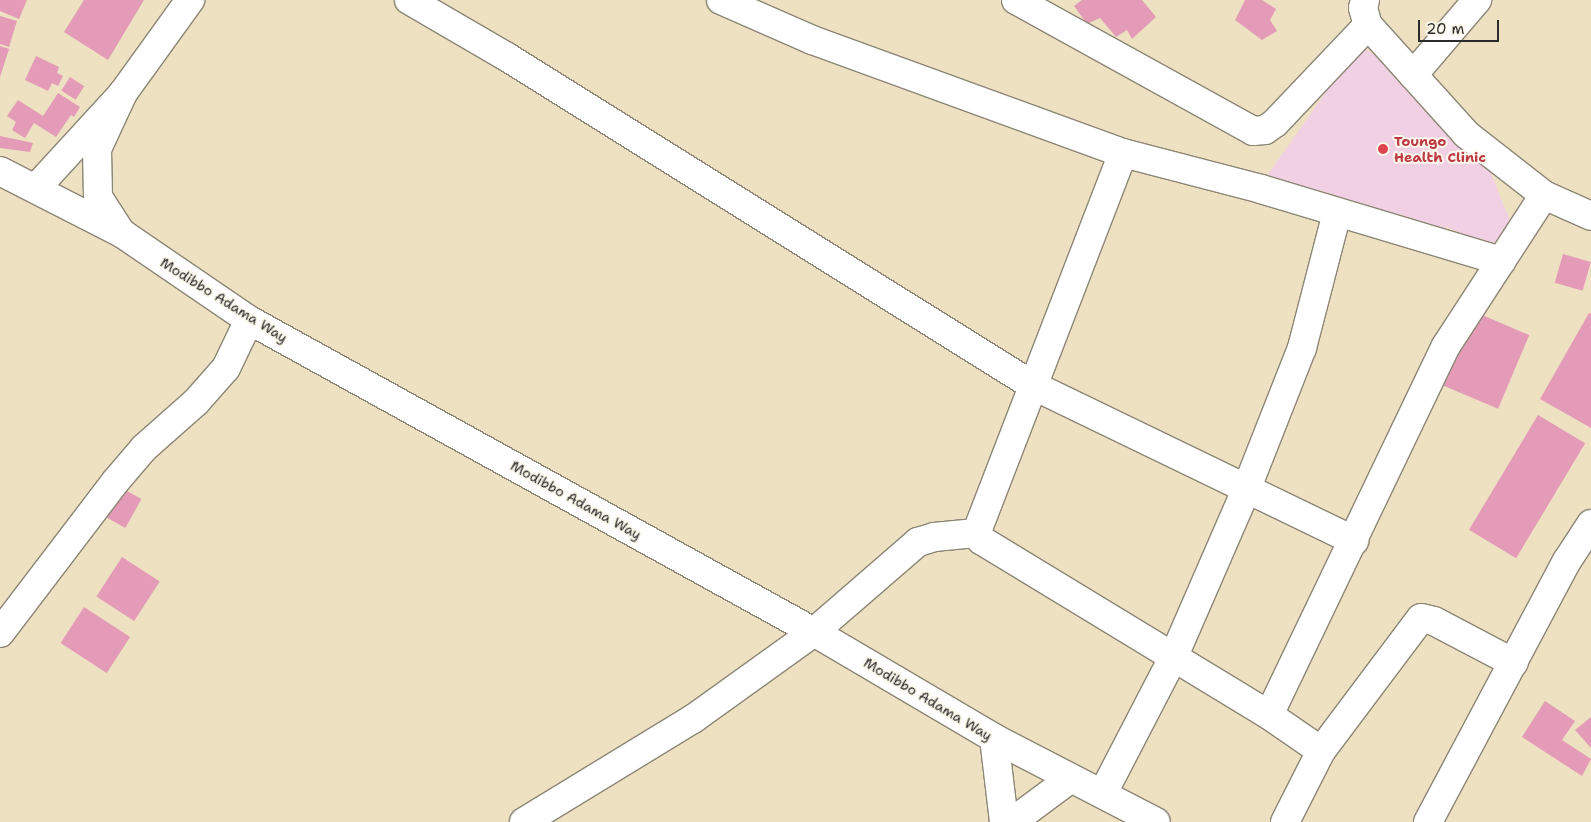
<!DOCTYPE html>
<style>
body{margin:0}
#map{position:relative;width:1591px;height:822px;overflow:hidden;background:#ede1c1;font-family:"Shantell Sans",sans-serif}
div>[style]{position:absolute}
.built>*{inset:0;background:#f1d0e3}
.building>*{inset:0;background:#e39bb7;transform-origin:0 0}
.roads{filter:drop-shadow(1px 0 #8c8676) drop-shadow(-1px 0 #8c8676) drop-shadow(0 1px #8c8676) drop-shadow(0 -1px #8c8676)}
.street>*{height:28px;margin:-14px;padding:0 14px;transform-origin:14px;border-radius:14px;background:#fff}
.secondary>*{height:28px;margin:-14px;padding:0 14px;transform-origin:14px;border-radius:14px;background:#fff}
.dots>*{width:14px;height:14px;translate:-50% -50%;box-sizing:border-box;border:2px solid #fbf7ec;border-radius:50%}
span{translate:-50% -50%;white-space:nowrap;text-align:center;line-height:1.15;-webkit-text-stroke:4px #fbf7ec;paint-order:stroke}
.health-label{font-size:14px;color:#be3a42;font-weight:700}
.left{translate:0 -50%;text-align:left}
.street-label{font-size:14px;color:#2b2b2b}
.scale{position:absolute;left:1418px;top:20px;width:81px;height:22px;box-sizing:border-box;border:2px solid #2b2b2b;border-top:0;padding-left:6px;font-size:15px;line-height:18px;white-space:nowrap;color:#2b2b2b;-webkit-text-stroke:4px #fbf7ec;paint-order:stroke}
</style>
<div id="map">
<div class="built">
<i style="clip-path:polygon(1359px 45px,1467px 114px,1513px 228px,1500px 249px,1446px 227px,1440px 237px,1262px 183px)"></i>
</div>
<div class="building">
<i style="clip-path:polygon(0 0,27px 0,19px 19px,0 11px)"></i>
<i style="clip-path:polygon(84px 0,144px 0,108px 60px,64px 32px)"></i>
<i style="clip-path:polygon(1082px 0,1142px 0,1156px 17px,1132px 39px,1127px 30px,1116px 37px,1100px 18px,1087px 24px,1074px 6px)"></i>
<i style="clip-path:polygon(1245px 0,1262px 0,1276px 9px,1270px 20px,1277px 31px,1262px 40px,1235px 20px)"></i>
<i style="clip-path:polygon(0 16px,17px 21px,9px 47px,0 44px)"></i>
<i style="clip-path:polygon(0 46px,9px 49px,0 77px)"></i>
<i style="clip-path:polygon(36px 56px,59px 67px,57px 73px,63px 76px,58px 86px,52px 83px,48px 91px,25px 80px)"></i>
<i style="left:70px;top:77px;width:17px;height:16px;rotate:33deg"></i>
<i style="clip-path:polygon(58px 93px,80px 107px,74px 117px,71px 115px,56px 137px,34px 123px,25px 138px,12px 130px,16px 122px,7px 116px,18px 100px,43px 116px)"></i>
<i style="clip-path:polygon(0 136px,33px 143px,30px 152px,0 148px)"></i>
<i style="left:1563px;top:254px;width:29px;height:30px;rotate:16deg"></i>
<i style="left:1475px;top:312px;width:59px;height:80px;rotate:23deg"></i>
<i style="clip-path:polygon(1589px 313px,1591px 314px,1591px 428px,1540px 399px)"></i>
<i style="left:1538px;top:415px;width:55px;height:134px;rotate:31deg"></i>
<i style="left:116px;top:485px;width:29px;height:33px;rotate:29deg"></i>
<i style="left:122px;top:557px;width:45px;height:47px;rotate:33deg"></i>
<i style="left:84px;top:607px;width:55px;height:43px;rotate:33deg"></i>
<i style="clip-path:polygon(1545px 701px,1575px 721px,1562px 740px,1591px 759px,1582px 776px,1522px 737px)"></i>
<i style="clip-path:polygon(1591px 717px,1591px 748px,1575px 730px)"></i>
</div>
<div class="roads">
<div class="street">
<i style="left:409px;top:0;width:113px;rotate:30.2deg"></i>
<i style="left:507px;top:57px;width:619px;rotate:32deg"></i>
<i style="left:1032px;top:385px;width:358px;rotate:25.8deg"></i>
<i style="left:721px;top:0;width:99px;rotate:23.7deg"></i>
<i style="left:812px;top:40px;width:331px;rotate:20deg"></i>
<i style="left:1123px;top:153px;width:143px;rotate:14.6deg"></i>
<i style="left:1261px;top:189px;width:251px;rotate:16.7deg"></i>
<i style="left:1016px;top:0;width:271px;rotate:28.9deg"></i>
<i style="left:1253px;top:131px;width:12px;rotate:-5deg"></i>
<i style="left:1265px;top:130px;width:12px;rotate:-35deg"></i>
<i style="left:1275px;top:123px;width:135px;rotate:-46.5deg"></i>
<i style="left:1365px;top:0;width:8px;rotate:104deg"></i>
<i style="left:1363px;top:8px;width:18px;rotate:74deg"></i>
<i style="left:1368px;top:25px;width:147px;rotate:48deg"></i>
<i style="left:1466px;top:134px;width:99px;rotate:38deg"></i>
<i style="left:1544px;top:195px;width:51px;rotate:24.1deg"></i>
<i style="left:1413px;top:75px;width:99px;rotate:-49.5deg"></i>
<i style="left:1123px;top:153px;width:407px;rotate:111.1deg"></i>
<i style="left:976px;top:533px;width:9px;rotate:54deg"></i>
<i style="left:981px;top:540px;width:337px;rotate:31.3deg"></i>
<i style="left:1269px;top:715px;width:63px;rotate:34.7deg"></i>
<i style="left:37px;top:187px;width:127px;rotate:-47.5deg"></i>
<i style="left:123px;top:93px;width:115px;rotate:-54.2deg"></i>
<i style="left:0;top:633px;width:190px;rotate:-52.7deg"></i>
<i style="left:115px;top:482px;width:45px;rotate:-49.5deg"></i>
<i style="left:144px;top:448px;width:69px;rotate:-41.5deg"></i>
<i style="left:196px;top:402px;width:45px;rotate:-48.6deg"></i>
<i style="left:226px;top:368px;width:53px;rotate:-64.4deg"></i>
<i style="left:1269px;top:715px;width:409px;rotate:-64.4deg"></i>
<i style="left:1446px;top:346px;width:180px;rotate:-57deg"></i>
<i style="left:994px;top:738px;width:85px;rotate:83.2deg"></i>
<i style="left:1103px;top:793px;width:152px;rotate:-62.6deg"></i>
<i style="left:1173px;top:658px;width:183px;rotate:-66.5deg"></i>
<i style="left:1246px;top:490px;width:153px;rotate:-68.5deg"></i>
<i style="left:1302px;top:348px;width:139px;rotate:-75.5deg"></i>
<i style="left:524px;top:822px;width:198px;rotate:-31.4deg"></i>
<i style="left:693px;top:719px;width:149px;rotate:-35.7deg"></i>
<i style="left:814px;top:632px;width:138px;rotate:-40.9deg"></i>
<i style="left:918px;top:542px;width:17px;rotate:-17deg"></i>
<i style="left:934px;top:537px;width:42px;rotate:-5.4deg"></i>
<i style="left:1012px;top:822px;width:72px;rotate:-36.6deg"></i>
<i style="left:1285px;top:822px;width:80px;rotate:-63.1deg"></i>
<i style="left:1321px;top:751px;width:166px;rotate:-53.1deg"></i>
<i style="left:1421px;top:618px;width:13px;rotate:13deg"></i>
<i style="left:1434px;top:621px;width:90px;rotate:27.7deg"></i>
<i style="left:1428px;top:822px;width:296px;rotate:-62deg"></i>
<i style="left:1567px;top:561px;width:44px;rotate:-57deg"></i>
</div>
<div class="secondary">
<i style="left:0;top:171px;width:138px;rotate:27.1deg"></i>
<i style="left:123px;top:234px;width:153px;rotate:34.3deg"></i>
<i style="left:249px;top:320px;width:645px;rotate:28.91deg"></i>
<i style="left:814px;top:632px;width:209px;rotate:30.5deg"></i>
<i style="left:994px;top:738px;width:182px;rotate:27.4deg"></i>
<i style="left:120px;top:231px;width:40px;rotate:-122.9deg"></i>
<i style="left:98px;top:197px;width:48px;rotate:-91.2deg"></i>
<i style="left:97px;top:149px;width:62px;rotate:-65.1deg"></i>
</div>
</div>
<div class="dots">
<i style="left:1383px;top:149px;background:#e0444e"></i>
</div>
<div class="health-label">
<span class="left" style="left:1394px;top:149px">Toungo<br>Health Clinic</span>
</div>
<div class="street-label">
<span style="left:224px;top:300px;rotate:32deg">Modibbo Adama Way</span>
<span style="left:576px;top:500px;rotate:29deg">Modibbo Adama Way</span>
<span style="left:928px;top:699px;rotate:31deg">Modibbo Adama Way</span>
</div>
<div class="scale">20 m</div>
</div>
